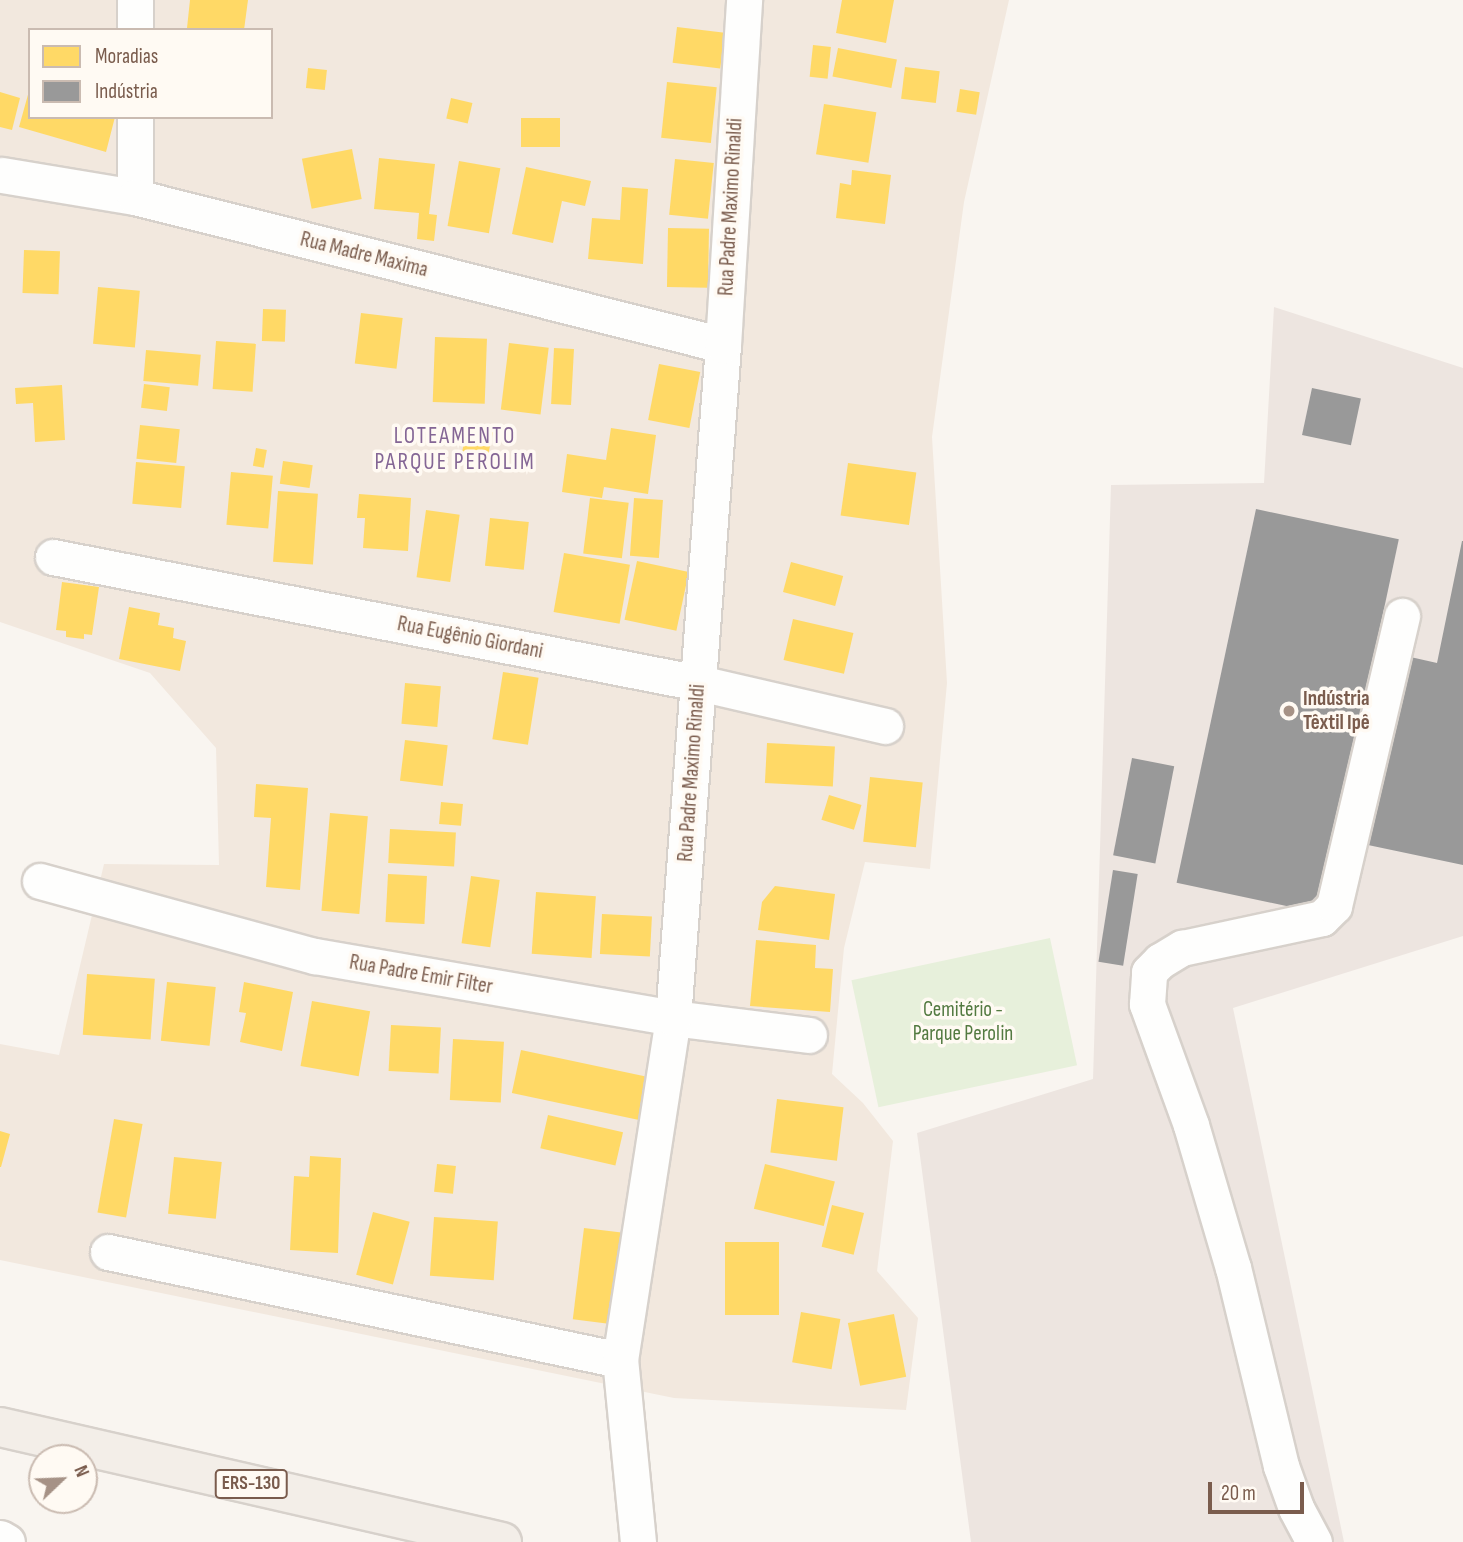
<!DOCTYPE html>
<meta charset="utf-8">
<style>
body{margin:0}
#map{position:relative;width:1463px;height:1542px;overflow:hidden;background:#f9f5f0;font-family:"Sofia Sans Condensed",sans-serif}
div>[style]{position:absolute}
.residential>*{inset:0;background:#f2e8de}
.industrial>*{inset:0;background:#ede5e0}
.green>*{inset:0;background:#e7f0db;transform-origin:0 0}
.homes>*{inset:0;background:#ffd966;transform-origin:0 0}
.industry>*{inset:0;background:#999;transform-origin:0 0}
.roads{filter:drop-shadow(2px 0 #d7d1cb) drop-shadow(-2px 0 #d7d1cb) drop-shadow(0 2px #d7d1cb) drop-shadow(0 -2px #d7d1cb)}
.minor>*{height:35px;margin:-17.5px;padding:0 17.5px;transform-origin:17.5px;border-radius:17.5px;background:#fefefd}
.major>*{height:38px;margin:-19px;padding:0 19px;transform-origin:19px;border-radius:19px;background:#f3eee8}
.dots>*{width:19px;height:19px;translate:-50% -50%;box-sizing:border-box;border:4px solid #fffaf3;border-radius:50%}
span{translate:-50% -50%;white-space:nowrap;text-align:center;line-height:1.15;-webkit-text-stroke:7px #fffaf3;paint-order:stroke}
.shield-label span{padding:2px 5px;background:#fffaf3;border:2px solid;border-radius:5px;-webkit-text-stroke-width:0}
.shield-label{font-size:19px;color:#7a5c4d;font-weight:700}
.street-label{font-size:21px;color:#7a5c4d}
.poi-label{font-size:21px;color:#7a5c4d;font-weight:700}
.left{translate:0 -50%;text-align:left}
.park-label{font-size:21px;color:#537a41}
.neighbourhood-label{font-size:23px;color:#846695;letter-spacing:2px}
.legend{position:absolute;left:28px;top:28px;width:245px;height:91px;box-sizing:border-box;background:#fffaf3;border:2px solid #cabbb1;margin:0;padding:9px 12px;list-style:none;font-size:21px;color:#7a5c4d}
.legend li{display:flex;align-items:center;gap:14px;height:35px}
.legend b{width:35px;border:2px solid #cabbb1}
.north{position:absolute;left:28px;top:1444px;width:70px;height:70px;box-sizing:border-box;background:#fffaf3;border:2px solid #cabbb1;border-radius:50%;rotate:67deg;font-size:19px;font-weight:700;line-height:28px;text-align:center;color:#7a5c4d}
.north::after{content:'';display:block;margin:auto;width:24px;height:32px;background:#a69286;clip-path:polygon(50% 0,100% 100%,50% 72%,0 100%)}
.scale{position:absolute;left:1208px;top:1482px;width:96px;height:32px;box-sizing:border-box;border:4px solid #7a5c4d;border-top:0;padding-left:9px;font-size:21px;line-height:24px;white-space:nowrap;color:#7a5c4d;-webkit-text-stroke:5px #fffaf3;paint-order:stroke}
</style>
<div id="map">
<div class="residential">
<i style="clip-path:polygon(evenodd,0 0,1009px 0,964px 202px,932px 437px,947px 683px,930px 869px,865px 862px,844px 948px,832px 1074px,863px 1103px,893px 1141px,877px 1271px,918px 1318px,906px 1410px,674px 1398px,0 1260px,0 1044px,59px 1055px,104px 864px,219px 865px,216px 748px,150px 673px,0 622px,0 0,30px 30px,271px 30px,271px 117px,30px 117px,30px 30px)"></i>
</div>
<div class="industrial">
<i style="clip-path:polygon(1274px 307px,1463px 368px,1463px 936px,1233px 1008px,1344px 1542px,971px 1542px,917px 1133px,1093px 1079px,1111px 485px,1264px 483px)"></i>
</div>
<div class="green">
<i style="left:1050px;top:938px;width:130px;height:203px;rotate:78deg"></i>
</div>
<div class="homes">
<i style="clip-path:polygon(190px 0,248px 0,244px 30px,187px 28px)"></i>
<i style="clip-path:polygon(842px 0,894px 0,886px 43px,836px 33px)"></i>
<i style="left:677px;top:27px;width:48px;height:36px;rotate:7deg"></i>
<i style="left:813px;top:45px;width:18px;height:32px;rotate:6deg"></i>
<i style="left:838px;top:48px;width:60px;height:29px;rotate:11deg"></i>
<i style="left:905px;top:67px;width:35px;height:32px;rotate:7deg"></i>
<i style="left:308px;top:68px;width:19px;height:20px;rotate:6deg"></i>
<i style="left:667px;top:82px;width:50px;height:56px;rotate:6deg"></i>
<i style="left:960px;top:89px;width:20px;height:23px;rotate:9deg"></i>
<i style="clip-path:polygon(29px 91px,30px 117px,115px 117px,106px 152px,19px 127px)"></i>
<i style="clip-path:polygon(0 92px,20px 98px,12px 130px,0 127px)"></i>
<i style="left:451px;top:98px;width:22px;height:21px;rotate:13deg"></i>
<i style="left:824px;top:104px;width:53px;height:51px;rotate:9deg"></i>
<i style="left:521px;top:118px;width:39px;height:29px"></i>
<i style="left:352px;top:149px;width:51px;height:51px;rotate:79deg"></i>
<i style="clip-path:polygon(379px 158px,435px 164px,429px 214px,437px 215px,434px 241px,417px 239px,419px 213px,374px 209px)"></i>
<i style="left:675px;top:159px;width:39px;height:56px;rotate:6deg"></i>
<i style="left:459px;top:161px;width:42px;height:66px;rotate:10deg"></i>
<i style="clip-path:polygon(526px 167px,591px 181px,585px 206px,562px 201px,553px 243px,512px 234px)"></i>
<i style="clip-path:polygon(852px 170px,891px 175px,885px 224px,836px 218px,840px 183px,851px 185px)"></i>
<i style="clip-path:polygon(622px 187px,648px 189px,643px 264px,588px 259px,592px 218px,620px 220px)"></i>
<i style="left:668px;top:228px;width:41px;height:59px;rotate:1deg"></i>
<i style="left:24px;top:250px;width:36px;height:43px;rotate:2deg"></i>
<i style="left:98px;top:287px;width:42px;height:57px;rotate:5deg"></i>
<i style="left:263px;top:309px;width:23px;height:32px;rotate:2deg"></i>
<i style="left:361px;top:313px;width:42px;height:51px;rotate:7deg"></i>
<i style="left:435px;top:337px;width:52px;height:65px;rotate:2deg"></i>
<i style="left:216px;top:341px;width:40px;height:48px;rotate:4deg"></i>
<i style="left:509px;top:343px;width:40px;height:67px;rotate:7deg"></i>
<i style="left:554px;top:348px;width:20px;height:56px;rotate:3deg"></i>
<i style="left:146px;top:350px;width:55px;height:31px;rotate:5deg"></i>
<i style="left:659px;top:364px;width:42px;height:57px;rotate:11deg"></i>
<i style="left:144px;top:384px;width:26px;height:24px;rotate:7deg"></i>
<i style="clip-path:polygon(62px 385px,65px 440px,35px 442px,33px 403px,16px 404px,15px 388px)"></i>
<i style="left:140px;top:425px;width:40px;height:34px;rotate:6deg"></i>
<i style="left:468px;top:426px;width:26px;height:28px;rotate:13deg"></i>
<i style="clip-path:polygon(611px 428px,656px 435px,648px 494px,604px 487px,602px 498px,562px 492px,567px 454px,606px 460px)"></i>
<i style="left:256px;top:448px;width:11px;height:18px;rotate:10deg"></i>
<i style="left:283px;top:461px;width:30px;height:23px;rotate:8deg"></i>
<i style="left:136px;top:462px;width:49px;height:42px;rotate:5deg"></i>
<i style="left:848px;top:463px;width:69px;height:53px;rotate:8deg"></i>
<i style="left:231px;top:472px;width:42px;height:53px;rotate:5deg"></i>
<i style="left:278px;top:491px;width:40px;height:71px;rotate:4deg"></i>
<i style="clip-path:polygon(359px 494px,411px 498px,408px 551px,363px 548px,365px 518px,357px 518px)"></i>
<i style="left:590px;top:498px;width:39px;height:56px;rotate:7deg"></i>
<i style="left:634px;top:498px;width:29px;height:58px;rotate:4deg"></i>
<i style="left:426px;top:510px;width:34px;height:68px;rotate:8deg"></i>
<i style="left:490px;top:518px;width:39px;height:48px;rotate:6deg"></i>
<i style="left:564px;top:553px;width:67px;height:60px;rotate:10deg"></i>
<i style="left:637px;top:561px;width:53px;height:60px;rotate:12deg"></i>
<i style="left:791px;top:562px;width:54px;height:31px;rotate:15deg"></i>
<i style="clip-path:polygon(62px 582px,99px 587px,92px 635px,84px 634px,84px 639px,66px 637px,66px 631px,56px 630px)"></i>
<i style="clip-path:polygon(129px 607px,160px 613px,158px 625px,174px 628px,173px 638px,186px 641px,180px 671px,119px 659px)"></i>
<i style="left:793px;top:619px;width:62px;height:42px;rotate:13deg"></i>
<i style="left:503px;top:672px;width:36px;height:68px;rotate:9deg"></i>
<i style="left:405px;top:683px;width:36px;height:41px;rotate:5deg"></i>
<i style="left:405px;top:740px;width:43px;height:41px;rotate:7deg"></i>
<i style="left:767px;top:743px;width:68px;height:40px;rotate:3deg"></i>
<i style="left:870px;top:777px;width:53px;height:65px;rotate:6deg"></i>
<i style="clip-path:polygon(256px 784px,308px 788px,300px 890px,266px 887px,271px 818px,254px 817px)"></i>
<i style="left:829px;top:795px;width:34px;height:26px;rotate:17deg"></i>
<i style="left:441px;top:802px;width:22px;height:22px;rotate:5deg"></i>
<i style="left:330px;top:813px;width:38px;height:98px;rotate:5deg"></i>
<i style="left:390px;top:829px;width:66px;height:34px;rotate:3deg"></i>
<i style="left:388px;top:874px;width:39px;height:48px;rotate:3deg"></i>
<i style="left:471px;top:876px;width:29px;height:68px;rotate:8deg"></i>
<i style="clip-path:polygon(775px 886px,835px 894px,829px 940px,758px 930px,762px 902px)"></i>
<i style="left:536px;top:892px;width:60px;height:62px;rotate:4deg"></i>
<i style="left:602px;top:914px;width:50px;height:40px;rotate:3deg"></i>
<i style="clip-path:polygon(756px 940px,816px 945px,815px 968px,833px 969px,830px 1012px,750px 1006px)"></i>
<i style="left:87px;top:974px;width:68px;height:61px;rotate:4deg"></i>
<i style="left:167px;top:982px;width:49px;height:59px;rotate:6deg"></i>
<i style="clip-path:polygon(244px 982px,293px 992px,282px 1051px,240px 1042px,246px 1013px,239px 1012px)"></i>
<i style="left:312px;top:1001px;width:59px;height:66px;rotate:10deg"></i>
<i style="left:391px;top:1025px;width:50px;height:46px;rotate:3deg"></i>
<i style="left:453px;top:1039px;width:51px;height:61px;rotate:3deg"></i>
<i style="left:521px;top:1050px;width:130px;height:44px;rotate:12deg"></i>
<i style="left:777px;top:1099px;width:67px;height:54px;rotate:7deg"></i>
<i style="left:548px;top:1115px;width:77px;height:34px;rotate:13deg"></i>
<i style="left:114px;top:1119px;width:29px;height:95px;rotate:10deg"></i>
<i style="clip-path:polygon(0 1131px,10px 1134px,1px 1167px,0 1167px)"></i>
<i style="clip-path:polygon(310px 1156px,341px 1158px,338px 1253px,290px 1250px,294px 1176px,309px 1177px)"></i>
<i style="left:174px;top:1157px;width:48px;height:57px;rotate:6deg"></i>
<i style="left:437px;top:1164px;width:19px;height:28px;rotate:6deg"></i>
<i style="left:765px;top:1164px;width:72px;height:46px;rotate:14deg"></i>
<i style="left:832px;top:1205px;width:33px;height:43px;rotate:14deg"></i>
<i style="left:373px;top:1212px;width:38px;height:65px;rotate:15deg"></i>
<i style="left:434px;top:1217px;width:64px;height:59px;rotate:4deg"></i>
<i style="left:584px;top:1228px;width:42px;height:92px;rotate:7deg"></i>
<i style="left:725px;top:1242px;width:54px;height:73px"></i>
<i style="left:801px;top:1312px;width:40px;height:51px;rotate:10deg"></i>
<i style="left:894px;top:1314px;width:64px;height:47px;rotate:79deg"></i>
</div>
<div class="industry">
<i style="left:1312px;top:388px;width:50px;height:48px;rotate:12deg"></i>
<i style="left:1256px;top:509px;width:146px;height:382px;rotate:12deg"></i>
<i style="clip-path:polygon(1462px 541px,1463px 541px,1463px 865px,1368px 845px,1406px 656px,1437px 663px)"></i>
<i style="left:1132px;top:758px;width:43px;height:99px;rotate:11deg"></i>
<i style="left:1113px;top:870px;width:25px;height:93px;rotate:9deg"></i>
</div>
<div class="roads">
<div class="minor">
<i style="left:135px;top:0;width:30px;rotate:90deg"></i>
<i style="left:135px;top:117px;width:80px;rotate:90deg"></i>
<i style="left:2px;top:175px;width:135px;rotate:9.4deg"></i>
<i style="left:135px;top:197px;width:606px;rotate:14.13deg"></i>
<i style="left:53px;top:557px;width:658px;rotate:11.04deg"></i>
<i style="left:699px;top:683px;width:191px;rotate:13deg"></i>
<i style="left:40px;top:881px;width:285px;rotate:15.3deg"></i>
<i style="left:315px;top:956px;width:363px;rotate:9.8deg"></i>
<i style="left:673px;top:1018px;width:137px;rotate:7.1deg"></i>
<i style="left:108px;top:1252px;width:523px;rotate:11.91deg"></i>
<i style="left:0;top:1538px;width:8px;rotate:30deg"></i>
<i style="left:638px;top:1542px;width:183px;rotate:-95.6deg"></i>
<i style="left:620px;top:1360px;width:346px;rotate:-81.2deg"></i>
<i style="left:673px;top:1018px;width:675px;rotate:-85.75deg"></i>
<i style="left:723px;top:345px;width:346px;rotate:-86.5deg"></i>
<i style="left:1314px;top:1542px;width:38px;rotate:-118deg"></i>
<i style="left:1296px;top:1508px;width:45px;rotate:-109.7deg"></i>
<i style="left:1281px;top:1466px;width:204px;rotate:-103.6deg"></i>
<i style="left:1233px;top:1268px;width:149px;rotate:-106.4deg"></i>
<i style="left:1191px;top:1125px;width:129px;rotate:-110deg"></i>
<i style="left:1147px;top:1004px;width:32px;rotate:-86deg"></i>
<i style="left:1149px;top:972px;width:16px;rotate:-45deg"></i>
<i style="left:1160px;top:961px;width:26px;rotate:-31deg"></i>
<i style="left:1182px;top:948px;width:143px;rotate:-12.1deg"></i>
<i style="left:1322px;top:918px;width:17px;rotate:-45deg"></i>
<i style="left:1334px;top:906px;width:298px;rotate:-76.8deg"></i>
</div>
<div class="major">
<i style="left:0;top:1427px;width:515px;rotate:12.9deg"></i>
</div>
</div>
<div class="dots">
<i style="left:1289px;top:711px;background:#a69286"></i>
</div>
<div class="shield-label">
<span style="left:251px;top:1484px">ERS-130</span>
</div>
<div class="street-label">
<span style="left:731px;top:207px;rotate:-87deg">Rua Padre Maximo Rinaldi</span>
<span style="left:364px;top:255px;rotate:14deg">Rua Madre Maxima</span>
<span style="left:470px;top:638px;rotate:11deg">Rua Eugênio Giordani</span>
<span style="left:692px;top:773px;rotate:-86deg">Rua Padre Maximo Rinaldi</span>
<span style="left:421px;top:975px;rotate:10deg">Rua Padre Emir Filter</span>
</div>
<div class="poi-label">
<span class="left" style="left:1303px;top:711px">Indústria<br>Têxtil Ipê</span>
</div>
<div class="park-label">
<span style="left:963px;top:1022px">Cemitério -<br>Parque Perolin</span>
</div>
<div class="neighbourhood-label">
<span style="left:455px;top:449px">LOTEAMENTO<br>PARQUE PEROLIM</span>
</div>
<ul class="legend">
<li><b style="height:19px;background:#ffd966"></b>Moradias</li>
<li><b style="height:19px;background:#999"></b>Indústria</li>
</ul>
<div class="north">N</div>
<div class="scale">20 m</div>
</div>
